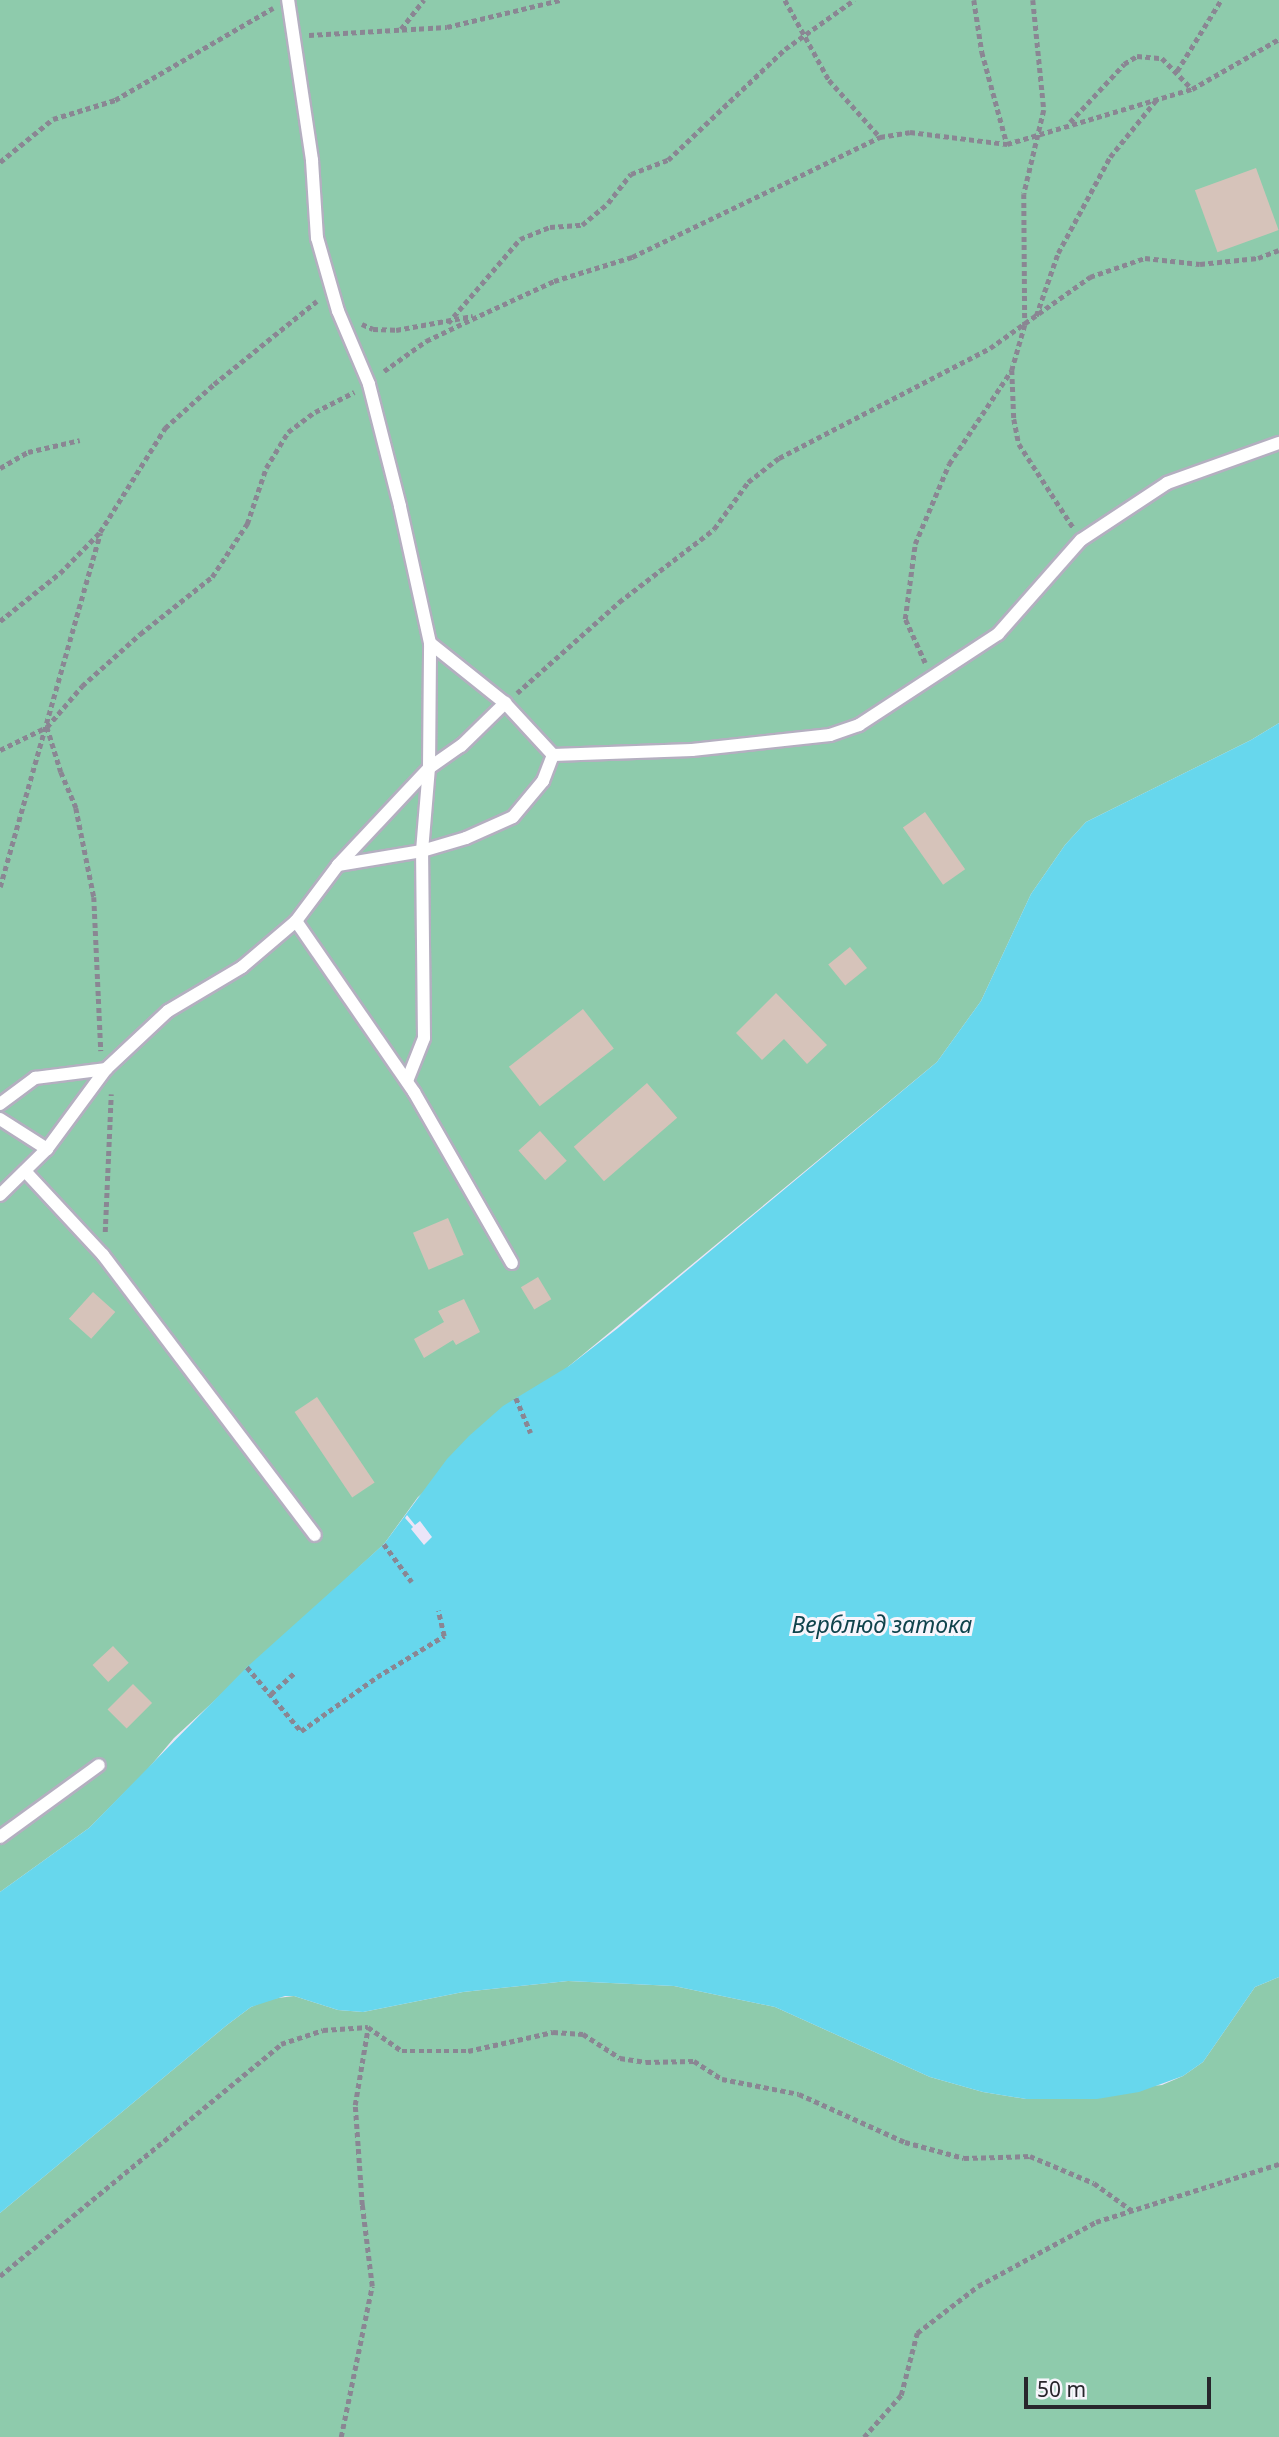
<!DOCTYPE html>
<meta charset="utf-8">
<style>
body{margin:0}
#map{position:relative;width:1279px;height:2437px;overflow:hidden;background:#ebe5f8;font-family:"Noto Sans",sans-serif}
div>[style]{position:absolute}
.green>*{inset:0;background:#8ecbac}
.water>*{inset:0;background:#67d7ed}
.pier>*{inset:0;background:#ebe5f8}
.building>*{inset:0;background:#d6c3ba;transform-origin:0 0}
.path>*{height:4.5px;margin-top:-2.25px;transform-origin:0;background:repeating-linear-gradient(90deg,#8a8693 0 5px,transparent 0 8.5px)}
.roads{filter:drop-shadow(2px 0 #b4afc0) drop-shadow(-2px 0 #b4afc0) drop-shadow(0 2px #b4afc0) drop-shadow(0 -2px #b4afc0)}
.lane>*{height:12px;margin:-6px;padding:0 6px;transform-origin:6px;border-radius:6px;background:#fff}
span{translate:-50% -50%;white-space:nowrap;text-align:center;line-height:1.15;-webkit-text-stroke:6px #f7f5fc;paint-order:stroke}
.water-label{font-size:23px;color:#0f434c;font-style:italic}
.scale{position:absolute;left:1024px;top:2377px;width:187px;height:32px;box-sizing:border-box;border:4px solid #28262c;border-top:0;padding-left:9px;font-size:21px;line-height:24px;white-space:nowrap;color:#28262c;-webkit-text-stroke:5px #f7f5fc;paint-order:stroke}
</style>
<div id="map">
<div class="green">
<i style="clip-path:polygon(0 0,1279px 0,1279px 723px,1251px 740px,1086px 822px,1065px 845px,1031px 894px,981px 1001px,937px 1062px,569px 1366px,418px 1497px,384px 1544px,174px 1738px,147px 1770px,89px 1828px,0 1892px)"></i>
<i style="clip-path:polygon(1279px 1977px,1279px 2437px,0 2437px,0 2213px,227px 2025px,251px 2007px,270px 1999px,294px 1996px,338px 2010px,363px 2012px,463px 1992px,568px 1981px,674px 1986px,775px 2007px,930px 2077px,983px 2092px,1026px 2099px,1162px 2085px,1183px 2076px,1203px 2062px,1255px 1987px)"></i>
</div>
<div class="water">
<i style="clip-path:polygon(1279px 723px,1279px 1977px,1255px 1987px,1203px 2062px,1183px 2076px,1139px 2092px,1097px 2099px,1026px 2099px,983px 2092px,930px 2077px,775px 2007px,674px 1986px,568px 1981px,463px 1992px,363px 2012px,338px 2010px,294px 1996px,285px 1996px,251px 2007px,227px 2025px,0 2213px,0 1892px,89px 1828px,247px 1667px,384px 1544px,447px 1459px,469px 1436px,503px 1406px,569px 1366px,618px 1328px,937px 1062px,981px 1001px,1031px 894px,1065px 845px,1086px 822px,1251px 740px)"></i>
</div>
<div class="pier">
<i style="clip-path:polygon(407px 1515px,415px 1525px,420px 1521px,432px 1537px,424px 1545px,411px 1529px,413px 1527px,405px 1518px)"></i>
</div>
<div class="building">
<i style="left:1256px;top:168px;width:66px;height:65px;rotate:70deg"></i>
<i style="left:925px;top:812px;width:70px;height:27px;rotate:55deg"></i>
<i style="left:850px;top:947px;width:27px;height:28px;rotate:51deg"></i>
<i style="clip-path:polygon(776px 993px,827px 1045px,807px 1064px,784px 1039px,762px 1060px,736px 1033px)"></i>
<i style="left:583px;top:1009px;width:50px;height:94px;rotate:52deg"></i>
<i style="left:647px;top:1083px;width:46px;height:97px;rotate:49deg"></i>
<i style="left:540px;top:1131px;width:40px;height:29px;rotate:48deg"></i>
<i style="left:448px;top:1218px;width:40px;height:38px;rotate:67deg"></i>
<i style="left:538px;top:1277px;width:26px;height:20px;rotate:59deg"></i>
<i style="left:93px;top:1292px;width:30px;height:36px;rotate:42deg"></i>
<i style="clip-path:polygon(464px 1299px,480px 1332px,456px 1345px,453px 1340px,424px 1358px,414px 1339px,444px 1322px,438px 1311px)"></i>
<i style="left:317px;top:1397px;width:103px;height:27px;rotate:56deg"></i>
<i style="left:113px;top:1646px;width:23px;height:28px;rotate:47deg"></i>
<i style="left:133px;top:1684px;width:27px;height:36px;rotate:45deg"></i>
</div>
<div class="path">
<i style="left:785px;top:0;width:91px;rotate:61.2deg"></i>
<i style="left:829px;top:80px;width:76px;rotate:48.2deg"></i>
<i style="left:974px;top:0;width:53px;rotate:81.3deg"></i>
<i style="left:982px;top:52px;width:95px;rotate:74.8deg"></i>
<i style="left:1033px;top:0;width:111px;rotate:84.3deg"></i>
<i style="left:1044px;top:110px;width:86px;rotate:103.4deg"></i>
<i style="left:1024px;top:194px;width:131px;rotate:89.6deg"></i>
<i style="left:1025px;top:325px;width:47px;rotate:106.1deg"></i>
<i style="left:1012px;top:370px;width:49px;rotate:87.7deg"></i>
<i style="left:1014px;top:419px;width:25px;rotate:79deg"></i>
<i style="left:1019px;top:444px;width:99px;rotate:57deg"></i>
<i style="left:401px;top:29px;width:37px;rotate:-52deg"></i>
<i style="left:309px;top:35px;width:138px;rotate:-3.3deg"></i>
<i style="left:447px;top:27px;width:116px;rotate:-13.4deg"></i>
<i style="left:1177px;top:71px;width:84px;rotate:-58.2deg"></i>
<i style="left:1070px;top:122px;width:79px;rotate:-47deg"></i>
<i style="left:1124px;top:64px;width:15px;rotate:-32deg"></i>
<i style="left:1137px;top:56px;width:25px;rotate:5deg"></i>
<i style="left:1162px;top:58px;width:43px;rotate:45.9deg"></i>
<i style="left:0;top:162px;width:68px;rotate:-39.1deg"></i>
<i style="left:53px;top:119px;width:65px;rotate:-17deg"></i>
<i style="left:115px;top:100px;width:183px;rotate:-30.2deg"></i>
<i style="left:1036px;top:316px;width:67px;rotate:-70.8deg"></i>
<i style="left:1058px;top:253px;width:109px;rotate:-61.6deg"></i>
<i style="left:1110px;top:157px;width:75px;rotate:-51deg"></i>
<i style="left:448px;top:323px;width:111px;rotate:-49.4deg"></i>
<i style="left:520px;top:239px;width:32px;rotate:-22deg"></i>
<i style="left:550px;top:227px;width:32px;rotate:-4deg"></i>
<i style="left:582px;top:225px;width:34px;rotate:-40deg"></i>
<i style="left:608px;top:203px;width:37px;rotate:-52deg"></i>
<i style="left:631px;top:174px;width:40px;rotate:-21deg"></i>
<i style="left:668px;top:160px;width:161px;rotate:-43.5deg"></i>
<i style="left:785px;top:49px;width:85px;rotate:-35.4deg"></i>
<i style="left:362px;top:324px;width:12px;rotate:24deg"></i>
<i style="left:373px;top:329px;width:23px;rotate:2deg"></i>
<i style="left:396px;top:330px;width:78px;rotate:-10.3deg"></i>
<i style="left:384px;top:371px;width:52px;rotate:-35.5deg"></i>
<i style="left:426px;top:341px;width:68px;rotate:-25.4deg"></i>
<i style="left:487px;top:312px;width:74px;rotate:-24.8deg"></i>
<i style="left:554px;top:281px;width:82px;rotate:-17.1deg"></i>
<i style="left:632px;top:257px;width:276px;rotate:-25.8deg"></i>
<i style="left:880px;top:137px;width:30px;rotate:-9deg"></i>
<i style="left:910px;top:132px;width:98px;rotate:7.1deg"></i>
<i style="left:1007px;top:144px;width:193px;rotate:-16.6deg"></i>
<i style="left:1192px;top:89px;width:100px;rotate:-29.9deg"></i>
<i style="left:0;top:468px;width:32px;rotate:-30deg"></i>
<i style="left:28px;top:452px;width:53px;rotate:-13deg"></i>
<i style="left:0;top:621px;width:77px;rotate:-38.7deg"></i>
<i style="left:60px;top:573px;width:57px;rotate:-45.7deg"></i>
<i style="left:100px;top:532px;width:123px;rotate:-58deg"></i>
<i style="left:165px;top:428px;width:66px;rotate:-41.9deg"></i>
<i style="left:214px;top:384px;width:132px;rotate:-38.9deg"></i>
<i style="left:925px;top:663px;width:48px;rotate:-114.4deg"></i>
<i style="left:905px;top:619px;width:76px;rotate:-82.4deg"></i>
<i style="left:915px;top:544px;width:87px;rotate:-67deg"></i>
<i style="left:949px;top:464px;width:112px;rotate:-56.3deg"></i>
<i style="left:517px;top:693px;width:137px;rotate:-41.7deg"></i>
<i style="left:619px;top:602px;width:120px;rotate:-37.5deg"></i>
<i style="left:714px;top:529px;width:58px;rotate:-54.1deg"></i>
<i style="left:748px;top:482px;width:39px;rotate:-38deg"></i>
<i style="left:779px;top:458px;width:238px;rotate:-27.5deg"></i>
<i style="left:990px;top:348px;width:123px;rotate:-35.4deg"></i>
<i style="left:1090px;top:277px;width:58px;rotate:-19.1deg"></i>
<i style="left:1145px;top:258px;width:55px;rotate:6.2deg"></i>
<i style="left:1200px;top:264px;width:58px;rotate:-5.9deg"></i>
<i style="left:1258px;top:258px;width:22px;rotate:-21deg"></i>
<i style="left:47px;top:727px;width:47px;rotate:72.7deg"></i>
<i style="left:61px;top:772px;width:39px;rotate:67deg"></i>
<i style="left:76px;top:808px;width:91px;rotate:78.6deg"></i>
<i style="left:94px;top:897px;width:154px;rotate:87.4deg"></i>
<i style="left:0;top:750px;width:52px;rotate:-26.1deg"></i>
<i style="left:47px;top:727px;width:54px;rotate:-49.5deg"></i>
<i style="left:82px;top:686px;width:78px;rotate:-41.9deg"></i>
<i style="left:140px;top:634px;width:92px;rotate:-38.4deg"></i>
<i style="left:212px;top:577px;width:64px;rotate:-56.6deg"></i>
<i style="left:247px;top:524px;width:59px;rotate:-71.3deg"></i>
<i style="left:266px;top:468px;width:42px;rotate:-58.6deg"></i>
<i style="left:288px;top:432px;width:34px;rotate:-37deg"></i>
<i style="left:315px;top:412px;width:44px;rotate:-27.1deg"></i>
<i style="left:0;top:887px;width:368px;rotate:-74.2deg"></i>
<i style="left:105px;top:1232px;width:138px;rotate:-87.5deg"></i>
<i style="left:516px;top:1398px;width:38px;rotate:67deg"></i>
<i style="left:384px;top:1544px;width:47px;rotate:53.6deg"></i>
<i style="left:247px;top:1667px;width:84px;rotate:49.8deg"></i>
<i style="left:301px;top:1731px;width:93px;rotate:-35.4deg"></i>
<i style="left:377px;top:1677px;width:79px;rotate:-31.5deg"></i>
<i style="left:444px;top:1636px;width:26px;rotate:-103deg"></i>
<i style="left:271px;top:1694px;width:31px;rotate:-42deg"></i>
<i style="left:0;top:2276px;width:364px;rotate:-39.5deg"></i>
<i style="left:281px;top:2044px;width:44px;rotate:-18.4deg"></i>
<i style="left:323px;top:2030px;width:45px;rotate:-3.8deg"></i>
<i style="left:368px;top:2027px;width:42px;rotate:35.2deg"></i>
<i style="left:402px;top:2051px;width:66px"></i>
<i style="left:468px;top:2051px;width:87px;rotate:-12.6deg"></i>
<i style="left:553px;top:2032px;width:30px;rotate:4deg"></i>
<i style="left:583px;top:2034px;width:44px;rotate:33deg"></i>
<i style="left:620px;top:2058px;width:26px;rotate:9deg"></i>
<i style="left:646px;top:2062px;width:48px;rotate:-1.2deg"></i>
<i style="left:694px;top:2061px;width:33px;rotate:33deg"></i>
<i style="left:722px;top:2079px;width:78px;rotate:11deg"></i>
<i style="left:799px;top:2094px;width:116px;rotate:24.4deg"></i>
<i style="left:905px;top:2142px;width:61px;rotate:15.2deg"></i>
<i style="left:964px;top:2158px;width:66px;rotate:-1.7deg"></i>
<i style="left:1030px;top:2156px;width:69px;rotate:22.9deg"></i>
<i style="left:1094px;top:2183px;width:46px;rotate:36.1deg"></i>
<i style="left:341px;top:2437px;width:154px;rotate:-78.4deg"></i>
<i style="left:372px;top:2286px;width:82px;rotate:-97deg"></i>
<i style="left:362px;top:2205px;width:100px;rotate:-94deg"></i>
<i style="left:355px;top:2105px;width:79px;rotate:-80.5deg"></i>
<i style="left:864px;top:2437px;width:56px;rotate:-48.6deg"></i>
<i style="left:901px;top:2395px;width:64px;rotate:-75.5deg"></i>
<i style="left:917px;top:2333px;width:77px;rotate:-37.6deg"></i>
<i style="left:978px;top:2286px;width:134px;rotate:-28.5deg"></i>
<i style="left:1096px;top:2222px;width:192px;rotate:-17.6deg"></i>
</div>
<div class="roads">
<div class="lane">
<i style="left:430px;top:643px;width:96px;rotate:38.7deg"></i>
<i style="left:505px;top:703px;width:71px;rotate:47.3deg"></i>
<i style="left:338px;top:865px;width:85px;rotate:-9.5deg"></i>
<i style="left:422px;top:851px;width:46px;rotate:-16.5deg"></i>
<i style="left:466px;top:838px;width:51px;rotate:-24.1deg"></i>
<i style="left:513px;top:817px;width:47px;rotate:-50.2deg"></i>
<i style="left:543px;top:781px;width:28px;rotate:-69deg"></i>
<i style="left:553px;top:755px;width:139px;rotate:-2.1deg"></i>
<i style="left:692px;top:750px;width:139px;rotate:-6.2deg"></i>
<i style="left:830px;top:735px;width:31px;rotate:-19deg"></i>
<i style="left:859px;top:725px;width:166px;rotate:-33.2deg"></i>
<i style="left:998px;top:634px;width:125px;rotate:-48.6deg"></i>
<i style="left:1081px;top:540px;width:103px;rotate:-33.5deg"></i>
<i style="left:1167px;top:483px;width:119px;rotate:-19.7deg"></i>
<i style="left:296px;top:921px;width:208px;rotate:55.4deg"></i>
<i style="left:414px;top:1092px;width:197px;rotate:60.2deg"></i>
<i style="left:407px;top:1081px;width:46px;rotate:-68.4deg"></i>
<i style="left:424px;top:1038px;width:187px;rotate:-90.6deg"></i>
<i style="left:422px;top:851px;width:83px;rotate:-85.2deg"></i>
<i style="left:429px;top:768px;width:39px;rotate:-35deg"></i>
<i style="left:461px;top:746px;width:62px;rotate:-44.3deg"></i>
<i style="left:0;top:1104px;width:44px;rotate:-36.6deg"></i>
<i style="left:35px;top:1078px;width:72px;rotate:-7.2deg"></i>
<i style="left:0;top:1119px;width:56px;rotate:32.6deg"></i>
<i style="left:25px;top:1171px;width:115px;rotate:47.1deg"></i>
<i style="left:103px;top:1255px;width:351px;rotate:52.9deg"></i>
<i style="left:0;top:1195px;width:66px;rotate:-44.4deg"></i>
<i style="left:47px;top:1149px;width:99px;rotate:-53.6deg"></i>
<i style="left:106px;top:1069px;width:85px;rotate:-43.1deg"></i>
<i style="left:168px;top:1011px;width:86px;rotate:-30.7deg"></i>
<i style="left:242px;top:967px;width:71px;rotate:-40.4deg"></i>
<i style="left:296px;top:921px;width:70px;rotate:-53.1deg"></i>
<i style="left:338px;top:865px;width:133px;rotate:-46.8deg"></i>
<i style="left:429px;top:768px;width:125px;rotate:-89.5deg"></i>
<i style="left:430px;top:643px;width:140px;rotate:-102.4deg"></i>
<i style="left:400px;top:506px;width:126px;rotate:-104.3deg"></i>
<i style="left:369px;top:384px;width:79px;rotate:-113deg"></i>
<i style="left:338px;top:311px;width:76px;rotate:-106deg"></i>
<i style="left:317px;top:238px;width:78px;rotate:-93.7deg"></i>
<i style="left:312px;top:160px;width:162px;rotate:-98.5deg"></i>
<i style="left:0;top:1837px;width:122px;rotate:-36deg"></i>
</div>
</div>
<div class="water-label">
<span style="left:882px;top:1624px">Верблюд затока</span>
</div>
<div class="scale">50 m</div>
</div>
